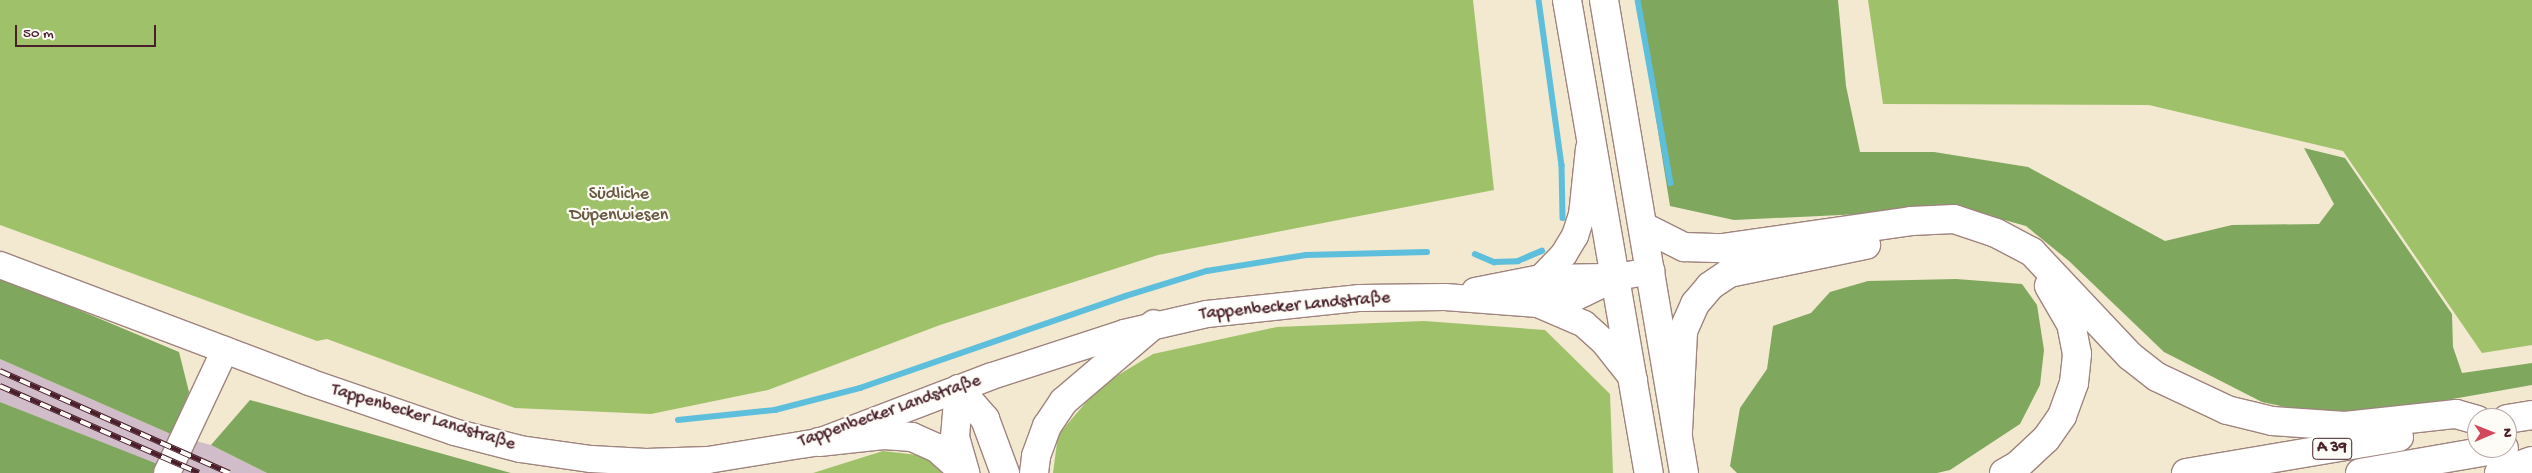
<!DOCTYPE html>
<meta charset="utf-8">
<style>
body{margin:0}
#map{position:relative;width:2532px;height:473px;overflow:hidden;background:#f3e8d0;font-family:"Gochi Hand",sans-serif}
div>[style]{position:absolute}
.industrial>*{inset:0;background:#d1bdca}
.green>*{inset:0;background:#9fc16a}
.forest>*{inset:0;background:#7fa75e}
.stream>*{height:5.5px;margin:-2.75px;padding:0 2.75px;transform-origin:2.75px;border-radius:2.75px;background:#5dbfdb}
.roads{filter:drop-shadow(1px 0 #9e847e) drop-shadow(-1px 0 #9e847e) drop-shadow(0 1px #9e847e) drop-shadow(0 -1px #9e847e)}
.tertiary>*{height:26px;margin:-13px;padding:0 13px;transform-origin:13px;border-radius:13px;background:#fff}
.secondary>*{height:28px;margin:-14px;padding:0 14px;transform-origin:14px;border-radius:14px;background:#fff}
.motorway>*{height:28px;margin:-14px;padding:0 14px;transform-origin:14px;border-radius:14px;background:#fff}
.rail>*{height:5.5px;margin-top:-2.75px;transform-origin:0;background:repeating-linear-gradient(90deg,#fdfcf7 0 11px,#4a1f2b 0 22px);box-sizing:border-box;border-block:1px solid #4a1f2b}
span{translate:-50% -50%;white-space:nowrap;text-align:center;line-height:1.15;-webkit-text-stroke:4.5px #fdfcf7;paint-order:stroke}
.shield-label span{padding:1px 4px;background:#fdfcf7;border:1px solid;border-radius:4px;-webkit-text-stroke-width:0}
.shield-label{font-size:16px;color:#4a1f2b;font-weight:700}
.park-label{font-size:18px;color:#685841}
.street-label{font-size:18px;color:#4a1f2b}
.north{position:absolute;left:2467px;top:408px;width:50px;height:50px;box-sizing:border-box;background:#fdfcf7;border:1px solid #b5a4a5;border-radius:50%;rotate:89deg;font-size:14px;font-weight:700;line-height:20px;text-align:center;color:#4a1f2b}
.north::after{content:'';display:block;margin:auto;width:18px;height:22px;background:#d1495b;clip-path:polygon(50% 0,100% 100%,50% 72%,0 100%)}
.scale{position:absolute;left:15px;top:25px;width:141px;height:22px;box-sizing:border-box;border:2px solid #4a1f2b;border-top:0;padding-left:6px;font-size:15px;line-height:18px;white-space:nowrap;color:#4a1f2b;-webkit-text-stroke:4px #fdfcf7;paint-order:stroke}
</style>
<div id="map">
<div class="industrial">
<i style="clip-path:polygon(0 359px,173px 435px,211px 445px,267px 473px,174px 473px,0 402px)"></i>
</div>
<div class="green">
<i style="clip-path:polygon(0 0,1473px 0,1494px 190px,1158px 255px,940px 325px,768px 390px,651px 414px,515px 408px,327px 339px,317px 341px,0 225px)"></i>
<i style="clip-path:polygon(1868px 0,2532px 0,2532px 345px,2482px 353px,2343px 151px,2149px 105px,1883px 104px)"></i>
<i style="clip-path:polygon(1424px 321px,1545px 330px,1610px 394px,1613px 473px,1053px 473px,1058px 435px,1100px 386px,1153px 354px,1277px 327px)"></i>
<i style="clip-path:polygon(883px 451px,926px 456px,942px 473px,813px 473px)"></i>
</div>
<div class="forest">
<i style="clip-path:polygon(1637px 0,1838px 0,1846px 86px,1860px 152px,1934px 152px,2028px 167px,2165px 241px,2232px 225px,2319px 224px,2334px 204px,2304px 148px,2345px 158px,2452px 314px,2453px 347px,2462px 373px,2532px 363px,2532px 385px,2407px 407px,2313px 413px,2262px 402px,2164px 352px,2069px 261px,2026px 226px,1965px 209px,1734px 220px,1670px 206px)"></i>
<i style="clip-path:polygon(0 277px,179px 352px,189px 392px,173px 435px,0 359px)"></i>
<i style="clip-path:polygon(1956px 279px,2022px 284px,2037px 305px,2044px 350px,2040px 385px,2020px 424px,1950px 470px,1937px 473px,1737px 473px,1730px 466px,1740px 408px,1767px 369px,1773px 326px,1811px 313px,1830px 292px,1868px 281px)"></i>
<i style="clip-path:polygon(250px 400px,511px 473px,267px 473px,211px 445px)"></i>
<i style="clip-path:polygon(0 402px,160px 465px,156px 473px,0 473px)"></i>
</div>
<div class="stream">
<i style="left:1539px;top:0;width:167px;rotate:82.1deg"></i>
<i style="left:1562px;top:165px;width:53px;rotate:88.9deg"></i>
<i style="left:1638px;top:0;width:186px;rotate:79.8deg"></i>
<i style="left:1475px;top:254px;width:21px;rotate:23deg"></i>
<i style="left:1494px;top:262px;width:24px;rotate:-2deg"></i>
<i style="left:1518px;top:261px;width:26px;rotate:-23deg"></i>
<i style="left:678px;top:420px;width:98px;rotate:-5.9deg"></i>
<i style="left:775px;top:410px;width:88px;rotate:-14.5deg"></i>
<i style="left:860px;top:388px;width:281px;rotate:-19.1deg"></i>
<i style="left:1126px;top:296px;width:85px;rotate:-17.2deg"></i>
<i style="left:1207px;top:271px;width:100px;rotate:-9.2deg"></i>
<i style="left:1306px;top:255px;width:121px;rotate:-1.4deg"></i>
</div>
<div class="roads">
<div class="tertiary">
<i style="left:0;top:265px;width:330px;rotate:20.7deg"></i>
<i style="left:309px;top:382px;width:153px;rotate:19deg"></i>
<i style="left:454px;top:432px;width:68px;rotate:14.4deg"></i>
<i style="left:520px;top:449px;width:72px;rotate:8deg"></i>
<i style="left:591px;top:459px;width:55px;rotate:3.1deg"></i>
<i style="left:646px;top:462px;width:62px;rotate:-1.8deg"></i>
<i style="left:708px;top:460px;width:112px;rotate:-9.2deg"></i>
<i style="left:819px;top:442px;width:185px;rotate:-20.9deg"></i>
<i style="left:992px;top:376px;width:139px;rotate:-18deg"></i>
<i style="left:1124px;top:333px;width:85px;rotate:-12.9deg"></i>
<i style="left:1207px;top:314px;width:154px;rotate:-6deg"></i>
<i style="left:1360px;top:298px;width:85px;rotate:-0.7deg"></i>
<i style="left:1445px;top:297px;width:93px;rotate:4.3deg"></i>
<i style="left:1538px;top:304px;width:36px;rotate:-9deg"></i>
<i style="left:1574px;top:298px;width:48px;rotate:-26deg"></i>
<i style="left:1617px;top:277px;width:35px;rotate:-10deg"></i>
<i style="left:1541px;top:278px;width:33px;rotate:-46deg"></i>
<i style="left:1564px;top:254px;width:21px;rotate:-59deg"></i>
<i style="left:1575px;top:236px;width:22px;rotate:-72deg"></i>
<i style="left:1582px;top:215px;width:67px;rotate:-84deg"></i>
<i style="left:1475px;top:291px;width:67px;rotate:-11.1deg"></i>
<i style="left:1541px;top:278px;width:68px;rotate:-0.8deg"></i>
<i style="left:1538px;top:304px;width:50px;rotate:23.5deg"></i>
<i style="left:1584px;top:324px;width:25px;rotate:42deg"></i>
<i style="left:1603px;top:341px;width:50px;rotate:51.5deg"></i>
<i style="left:167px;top:473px;width:136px;rotate:-64.8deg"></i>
</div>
<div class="secondary">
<i style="left:1567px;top:0;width:480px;rotate:80.2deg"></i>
<i style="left:1604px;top:0;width:480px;rotate:80.4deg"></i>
</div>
<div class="motorway">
<i style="left:1644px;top:227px;width:45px;rotate:26.6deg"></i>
<i style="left:1684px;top:247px;width:38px;rotate:2deg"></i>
<i style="left:1722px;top:248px;width:191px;rotate:-8.1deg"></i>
<i style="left:1911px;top:221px;width:43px;rotate:-2.7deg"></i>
<i style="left:1954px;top:219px;width:44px;rotate:18.4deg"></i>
<i style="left:1996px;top:233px;width:41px;rotate:27.8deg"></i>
<i style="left:2032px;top:252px;width:143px;rotate:46.7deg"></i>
<i style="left:2130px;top:356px;width:34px;rotate:38deg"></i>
<i style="left:2157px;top:377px;width:77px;rotate:25.2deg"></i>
<i style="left:2227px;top:410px;width:46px;rotate:13.7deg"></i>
<i style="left:2272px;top:421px;width:73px;rotate:3.9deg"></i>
<i style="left:2345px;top:426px;width:112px;rotate:-6.2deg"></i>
<i style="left:2456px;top:414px;width:22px;rotate:16deg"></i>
<i style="left:959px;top:389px;width:40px;rotate:49deg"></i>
<i style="left:985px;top:419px;width:58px;rotate:69.7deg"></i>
<i style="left:959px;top:389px;width:48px;rotate:94.8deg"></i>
<i style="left:955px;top:437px;width:37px;rotate:74deg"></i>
<i style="left:2507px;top:419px;width:25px;rotate:-9deg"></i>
<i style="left:1678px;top:431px;width:100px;rotate:-87.1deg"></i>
<i style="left:1683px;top:331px;width:30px;rotate:-66deg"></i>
<i style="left:1695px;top:304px;width:23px;rotate:-50deg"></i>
<i style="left:1710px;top:286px;width:23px;rotate:-34deg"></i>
<i style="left:1729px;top:273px;width:140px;rotate:-11.6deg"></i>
<i style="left:819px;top:442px;width:65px;rotate:-6.1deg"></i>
<i style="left:884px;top:435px;width:28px;rotate:4deg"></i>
<i style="left:912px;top:437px;width:27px;rotate:24deg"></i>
<i style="left:937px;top:448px;width:38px;rotate:42deg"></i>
<i style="left:1034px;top:473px;width:17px;rotate:-83deg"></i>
<i style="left:1036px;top:456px;width:32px;rotate:-70deg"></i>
<i style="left:1047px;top:426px;width:30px;rotate:-56deg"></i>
<i style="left:1064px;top:401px;width:118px;rotate:-40.5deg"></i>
<i style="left:2004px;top:473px;width:16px;rotate:-30deg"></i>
<i style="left:2018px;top:465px;width:38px;rotate:-43deg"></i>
<i style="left:2046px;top:439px;width:28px;rotate:-55deg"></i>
<i style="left:2062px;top:416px;width:35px;rotate:-70deg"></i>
<i style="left:2074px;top:383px;width:29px;rotate:-84deg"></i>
<i style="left:2077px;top:354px;width:31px;rotate:-101deg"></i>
<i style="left:2071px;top:324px;width:44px;rotate:-120.1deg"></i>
<i style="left:2186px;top:473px;width:216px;rotate:-9.6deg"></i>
<i style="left:2360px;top:473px;width:146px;rotate:-9.8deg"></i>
<i style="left:2499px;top:473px;width:35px;rotate:-20deg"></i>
</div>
</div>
<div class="rail">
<i style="left:0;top:371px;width:251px;rotate:24deg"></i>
<i style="left:0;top:386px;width:217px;rotate:23.6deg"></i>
</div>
<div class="shield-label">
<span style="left:2332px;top:449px">A 39</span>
</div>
<div class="park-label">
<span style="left:619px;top:206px">Südliche<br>Düpenwiesen</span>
</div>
<div class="street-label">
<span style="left:1295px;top:307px;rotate:-5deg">Tappenbecker Landstraße</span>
<span style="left:890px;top:412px;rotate:-19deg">Tappenbecker Landstraße</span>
<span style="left:423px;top:418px;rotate:17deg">Tappenbecker Landstraße</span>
</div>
<div class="north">N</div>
<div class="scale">50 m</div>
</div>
